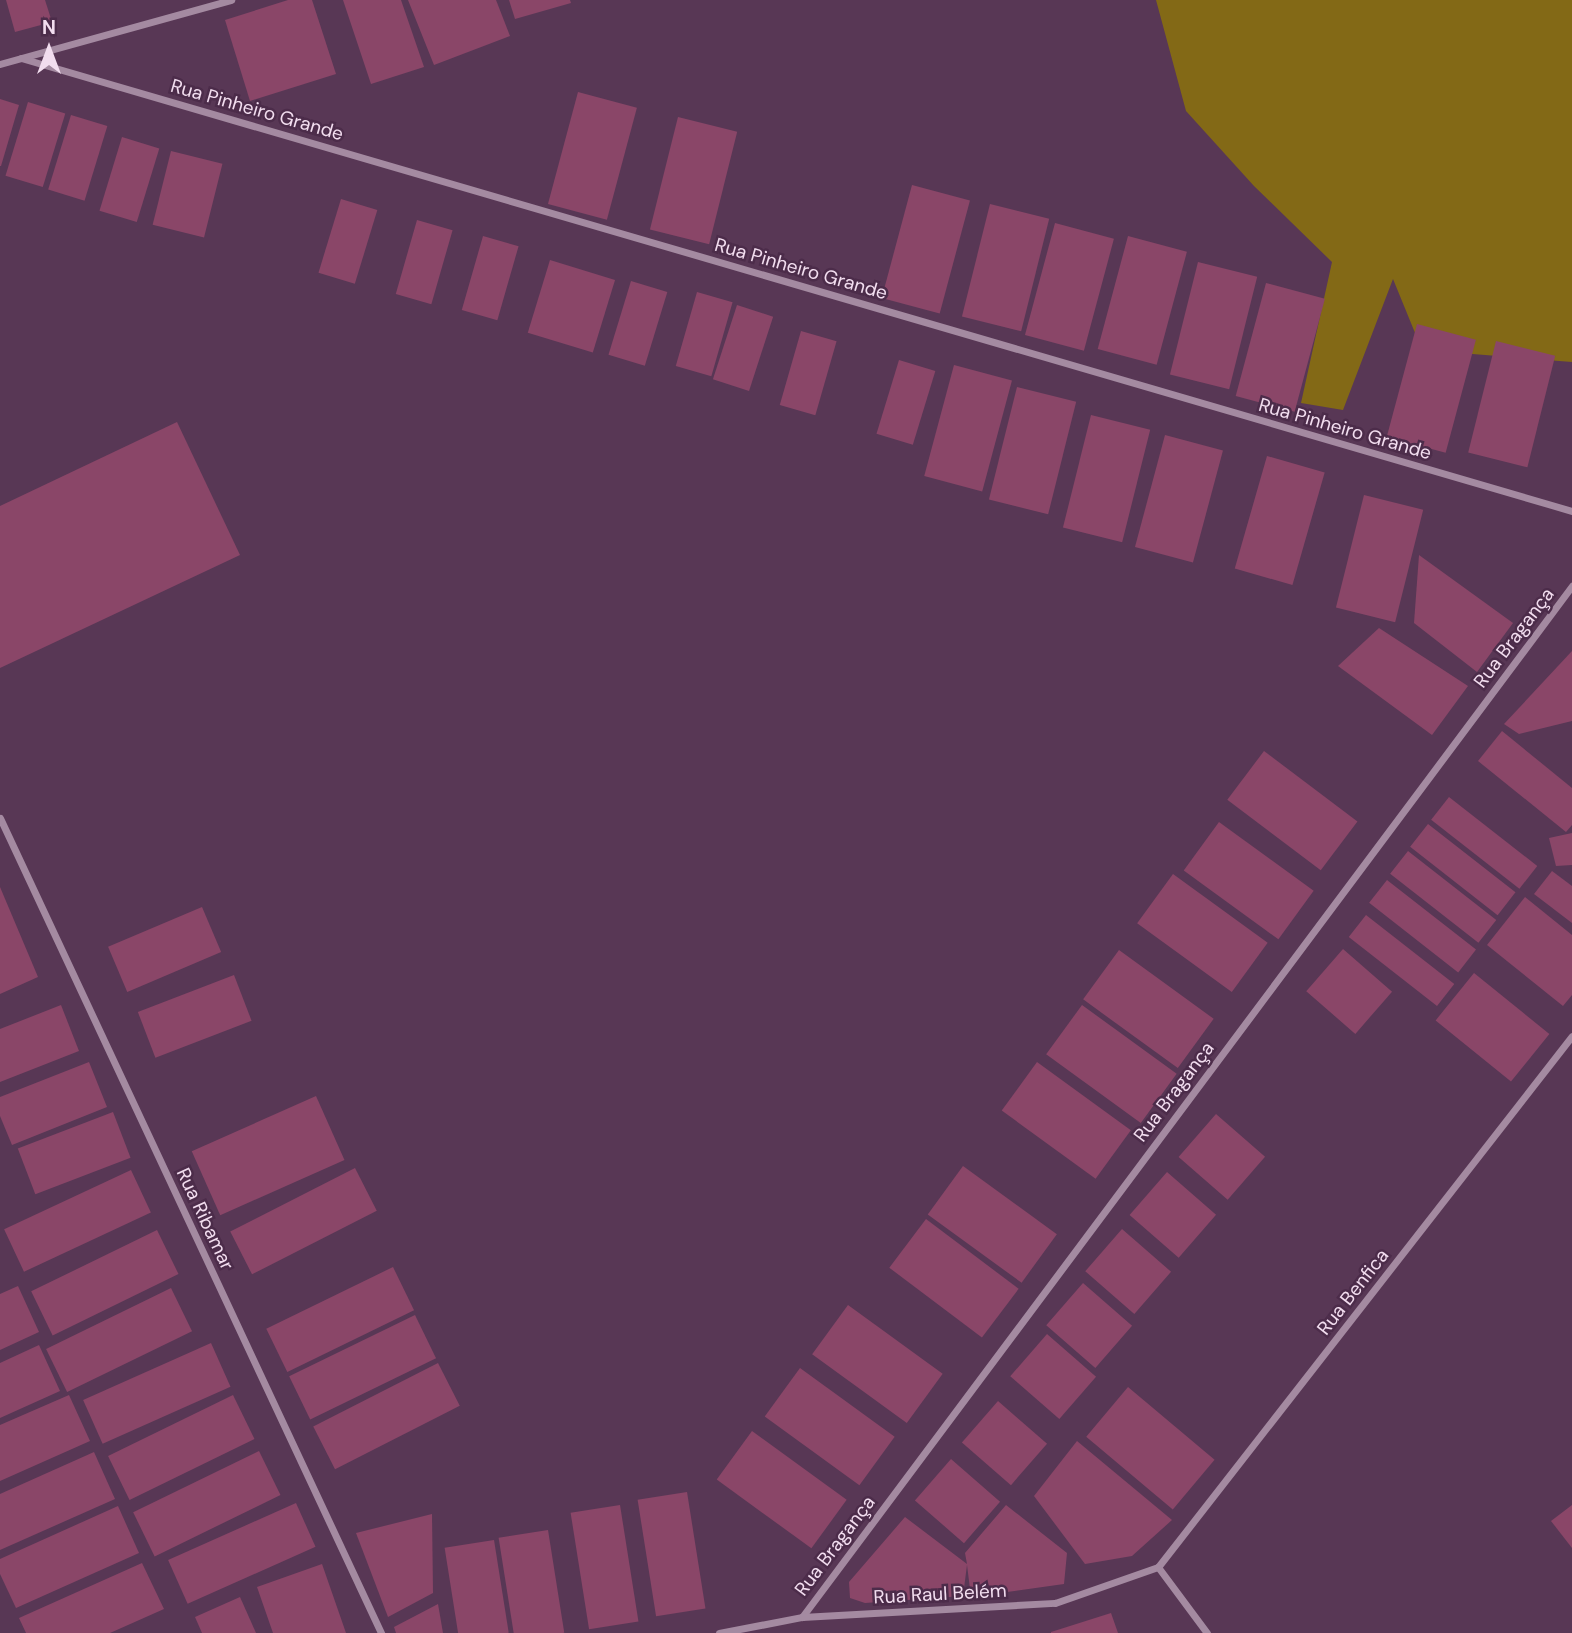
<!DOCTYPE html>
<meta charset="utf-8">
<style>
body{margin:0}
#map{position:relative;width:1572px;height:1633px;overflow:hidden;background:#583755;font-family:"DM Sans",sans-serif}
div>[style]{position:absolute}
.green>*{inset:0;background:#836916}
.building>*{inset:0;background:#8a4668;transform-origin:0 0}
.minor>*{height:7px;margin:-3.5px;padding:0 3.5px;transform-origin:3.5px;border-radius:3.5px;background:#a48aa1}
span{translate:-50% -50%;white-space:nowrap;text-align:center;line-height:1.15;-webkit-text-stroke:5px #4c2c4a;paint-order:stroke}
.street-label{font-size:19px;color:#f2ddef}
.north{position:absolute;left:14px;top:14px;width:70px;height:70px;-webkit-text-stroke:5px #4c2c4a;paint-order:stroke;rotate:0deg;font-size:19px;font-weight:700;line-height:28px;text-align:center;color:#f2ddef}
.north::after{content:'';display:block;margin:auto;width:24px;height:32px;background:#f2ddef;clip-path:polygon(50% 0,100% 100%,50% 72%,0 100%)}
</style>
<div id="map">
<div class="green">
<i style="clip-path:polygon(1156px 0,1572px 0,1572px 362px,1422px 350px,1393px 279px,1343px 410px,1301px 403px,1332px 262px,1254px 186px,1186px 111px)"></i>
</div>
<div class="building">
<i style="clip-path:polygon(6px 0,45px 0,52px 22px,15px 32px)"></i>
<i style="clip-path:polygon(288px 0,312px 0,336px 74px,250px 101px,225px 20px)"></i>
<i style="clip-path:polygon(343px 0,401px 0,424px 67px,371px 84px)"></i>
<i style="clip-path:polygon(408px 0,496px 0,510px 36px,434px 65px)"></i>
<i style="clip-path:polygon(509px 0,570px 0,571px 3px,515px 19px)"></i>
<i style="left:578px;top:92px;width:61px;height:116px;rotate:15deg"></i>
<i style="clip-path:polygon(0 99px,19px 105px,1px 166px,0 166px)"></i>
<i style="left:28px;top:102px;width:39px;height:77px;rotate:17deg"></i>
<i style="left:71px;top:115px;width:38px;height:78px;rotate:17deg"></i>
<i style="left:678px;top:117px;width:61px;height:116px;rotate:14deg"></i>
<i style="left:122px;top:137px;width:39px;height:77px;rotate:17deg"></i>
<i style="left:171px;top:151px;width:53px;height:76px;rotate:14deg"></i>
<i style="left:912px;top:185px;width:60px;height:117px;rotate:15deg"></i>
<i style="left:341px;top:199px;width:38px;height:77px;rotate:17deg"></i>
<i style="left:990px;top:204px;width:61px;height:116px;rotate:14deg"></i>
<i style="left:417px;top:220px;width:37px;height:77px;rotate:16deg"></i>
<i style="left:1055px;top:223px;width:61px;height:116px;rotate:15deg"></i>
<i style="left:483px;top:236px;width:37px;height:77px;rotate:16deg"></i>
<i style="left:1128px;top:236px;width:61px;height:117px;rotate:15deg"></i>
<i style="left:550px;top:260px;width:68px;height:76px;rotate:17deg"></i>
<i style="left:1198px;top:262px;width:61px;height:116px;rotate:14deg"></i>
<i style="left:631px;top:281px;width:38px;height:77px;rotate:17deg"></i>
<i style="left:1266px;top:283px;width:61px;height:117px;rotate:15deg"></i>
<i style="left:697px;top:292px;width:37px;height:77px;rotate:16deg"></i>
<i style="left:737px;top:305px;width:38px;height:78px;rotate:18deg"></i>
<i style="left:1417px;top:324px;width:61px;height:117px;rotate:15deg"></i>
<i style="left:801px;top:331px;width:37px;height:77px;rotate:16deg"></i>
<i style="left:1496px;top:341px;width:61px;height:115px;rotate:14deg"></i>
<i style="left:899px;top:360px;width:38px;height:77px;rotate:17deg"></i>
<i style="left:954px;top:365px;width:60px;height:115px;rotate:15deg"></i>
<i style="left:1017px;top:387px;width:61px;height:116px;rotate:14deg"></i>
<i style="left:1091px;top:415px;width:61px;height:116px;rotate:14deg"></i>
<i style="clip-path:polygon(177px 422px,240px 555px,0 668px,0 506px)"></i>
<i style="left:1165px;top:435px;width:60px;height:116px;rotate:15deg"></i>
<i style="left:1267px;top:456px;width:60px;height:117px;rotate:16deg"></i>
<i style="left:1364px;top:495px;width:61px;height:116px;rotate:14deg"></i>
<i style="clip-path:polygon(1419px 555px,1513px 623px,1477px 672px,1414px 623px)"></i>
<i style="clip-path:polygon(1379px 628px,1468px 686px,1432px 735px,1338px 666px)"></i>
<i style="clip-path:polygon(1572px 651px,1572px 721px,1519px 734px,1504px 724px)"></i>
<i style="clip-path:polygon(1502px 731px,1572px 788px,1572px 825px,1566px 832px,1478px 761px)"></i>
<i style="left:1264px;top:751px;width:117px;height:61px;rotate:37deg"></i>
<i style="left:1449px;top:797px;width:112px;height:29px;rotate:38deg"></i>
<i style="left:1219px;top:822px;width:117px;height:60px;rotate:36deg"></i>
<i style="left:1428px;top:824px;width:111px;height:29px;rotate:38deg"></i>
<i style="clip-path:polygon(1572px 833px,1572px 865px,1556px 866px,1549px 838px)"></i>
<i style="left:1408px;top:851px;width:112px;height:29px;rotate:38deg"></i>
<i style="clip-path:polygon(1552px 871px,1572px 886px,1572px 923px,1534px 894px)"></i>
<i style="left:1173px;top:874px;width:117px;height:61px;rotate:36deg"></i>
<i style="left:1387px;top:880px;width:113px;height:29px;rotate:38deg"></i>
<i style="clip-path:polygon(0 887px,38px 977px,0 994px)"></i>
<i style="clip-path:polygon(1525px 897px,1572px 935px,1572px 995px,1563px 1006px,1487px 945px)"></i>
<i style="left:202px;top:907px;width:49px;height:102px;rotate:67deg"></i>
<i style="left:1366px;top:915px;width:112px;height:28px;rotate:38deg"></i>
<i style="left:1343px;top:949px;width:65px;height:56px;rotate:41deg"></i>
<i style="left:1119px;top:950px;width:117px;height:61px;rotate:36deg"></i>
<i style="left:1474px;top:973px;width:97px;height:61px;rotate:39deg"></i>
<i style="left:234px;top:975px;width:49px;height:103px;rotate:69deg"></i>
<i style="clip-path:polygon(61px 1005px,79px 1051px,0 1082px,0 1029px)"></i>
<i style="left:1082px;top:1005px;width:117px;height:61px;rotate:36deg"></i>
<i style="clip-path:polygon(89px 1062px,107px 1107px,12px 1145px,0 1116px,0 1097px)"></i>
<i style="left:1037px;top:1062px;width:116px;height:60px;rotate:36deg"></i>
<i style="left:316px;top:1096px;width:70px;height:136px;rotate:66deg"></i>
<i style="left:113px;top:1112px;width:49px;height:102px;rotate:69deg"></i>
<i style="left:1216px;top:1114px;width:65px;height:57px;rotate:41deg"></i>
<i style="left:963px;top:1166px;width:116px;height:60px;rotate:36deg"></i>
<i style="left:355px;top:1168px;width:48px;height:140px;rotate:63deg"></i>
<i style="left:131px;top:1170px;width:47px;height:140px;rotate:65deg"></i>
<i style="left:1167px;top:1172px;width:65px;height:57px;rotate:41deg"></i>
<i style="left:926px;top:1219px;width:116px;height:61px;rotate:37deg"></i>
<i style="left:1122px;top:1229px;width:65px;height:56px;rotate:41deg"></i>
<i style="left:157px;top:1230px;width:49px;height:140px;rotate:64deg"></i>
<i style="left:393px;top:1267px;width:48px;height:141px;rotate:64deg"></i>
<i style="left:1083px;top:1283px;width:65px;height:56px;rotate:41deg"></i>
<i style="clip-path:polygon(18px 1286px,39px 1332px,0 1350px,0 1294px)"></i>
<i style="left:171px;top:1288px;width:48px;height:139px;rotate:64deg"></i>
<i style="left:848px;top:1305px;width:117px;height:61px;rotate:36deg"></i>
<i style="left:415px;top:1315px;width:48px;height:140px;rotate:64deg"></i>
<i style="left:1047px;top:1334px;width:65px;height:56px;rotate:41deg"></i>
<i style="left:211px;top:1343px;width:48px;height:140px;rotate:66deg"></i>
<i style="clip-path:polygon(39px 1345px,60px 1391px,0 1418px,0 1363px)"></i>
<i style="left:438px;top:1363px;width:48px;height:140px;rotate:63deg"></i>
<i style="left:800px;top:1368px;width:117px;height:60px;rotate:36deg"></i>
<i style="left:1128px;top:1387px;width:113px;height:65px;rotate:40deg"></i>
<i style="clip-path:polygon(69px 1395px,90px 1441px,0 1481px,0 1425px)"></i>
<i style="left:233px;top:1395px;width:49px;height:139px;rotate:64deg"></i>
<i style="left:998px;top:1401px;width:65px;height:55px;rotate:41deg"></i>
<i style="left:752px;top:1431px;width:117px;height:60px;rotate:36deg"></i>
<i style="clip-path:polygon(1077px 1441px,1172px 1520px,1132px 1556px,1085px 1564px,1034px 1496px)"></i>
<i style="left:259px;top:1451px;width:49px;height:140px;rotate:64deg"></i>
<i style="clip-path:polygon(94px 1452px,115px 1499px,0 1550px,0 1494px)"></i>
<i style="left:951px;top:1459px;width:65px;height:55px;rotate:41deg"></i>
<i style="left:687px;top:1492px;width:118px;height:50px;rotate:81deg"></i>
<i style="left:296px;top:1503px;width:48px;height:140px;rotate:66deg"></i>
<i style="left:620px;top:1505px;width:118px;height:50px;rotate:81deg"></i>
<i style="clip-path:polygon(1006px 1505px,1067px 1553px,1064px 1584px,971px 1597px,967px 1565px,963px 1596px,865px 1603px,850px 1598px,849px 1582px,905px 1517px,967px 1564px,965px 1553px)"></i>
<i style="clip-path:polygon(1572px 1505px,1572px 1548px,1551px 1521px)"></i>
<i style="clip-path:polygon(118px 1506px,139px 1553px,16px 1608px,0 1574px,0 1559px)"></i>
<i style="clip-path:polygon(432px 1514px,433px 1593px,388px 1617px,356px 1533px)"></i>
<i style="left:548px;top:1530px;width:104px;height:50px;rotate:81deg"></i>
<i style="left:494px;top:1540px;width:94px;height:50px;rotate:81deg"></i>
<i style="clip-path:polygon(142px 1563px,164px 1609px,110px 1633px,26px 1633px,19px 1618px)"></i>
<i style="clip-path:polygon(322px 1564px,346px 1633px,273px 1633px,257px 1587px)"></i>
<i style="clip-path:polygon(240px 1597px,256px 1633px,202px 1633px,195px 1617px)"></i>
<i style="clip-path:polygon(438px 1604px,443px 1633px,396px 1633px,394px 1627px)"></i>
<i style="clip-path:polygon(1111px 1613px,1118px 1633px,1051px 1633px,1051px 1632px)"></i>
</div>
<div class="minor">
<i style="left:21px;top:58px;width:1616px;rotate:16.28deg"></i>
<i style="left:0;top:64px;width:240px;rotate:-15.5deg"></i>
<i style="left:0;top:818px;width:900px;rotate:64.94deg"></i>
<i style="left:1158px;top:1567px;width:673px;rotate:-52.06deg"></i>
<i style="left:1158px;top:1567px;width:82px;rotate:53.4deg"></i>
<i style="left:802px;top:1617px;width:1287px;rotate:-53.25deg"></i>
<i style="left:719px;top:1633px;width:85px;rotate:-10.9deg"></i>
<i style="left:802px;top:1617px;width:253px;rotate:-3.2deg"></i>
<i style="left:1055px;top:1603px;width:109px;rotate:-19.3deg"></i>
</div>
<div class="street-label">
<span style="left:257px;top:110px;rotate:16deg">Rua Pinheiro Grande</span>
<span style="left:801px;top:269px;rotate:16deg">Rua Pinheiro Grande</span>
<span style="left:1345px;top:429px;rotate:16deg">Rua Pinheiro Grande</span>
<span style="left:1514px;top:638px;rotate:-53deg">Rua Bragança</span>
<span style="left:1174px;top:1092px;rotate:-53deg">Rua Bragança</span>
<span style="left:205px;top:1219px;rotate:65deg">Rua Ribamar</span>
<span style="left:1353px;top:1292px;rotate:-52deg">Rua Benfica</span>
<span style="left:835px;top:1546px;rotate:-53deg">Rua Bragança</span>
<span style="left:940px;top:1594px;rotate:-3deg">Rua Raul Belém</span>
</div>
<div class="north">N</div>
</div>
